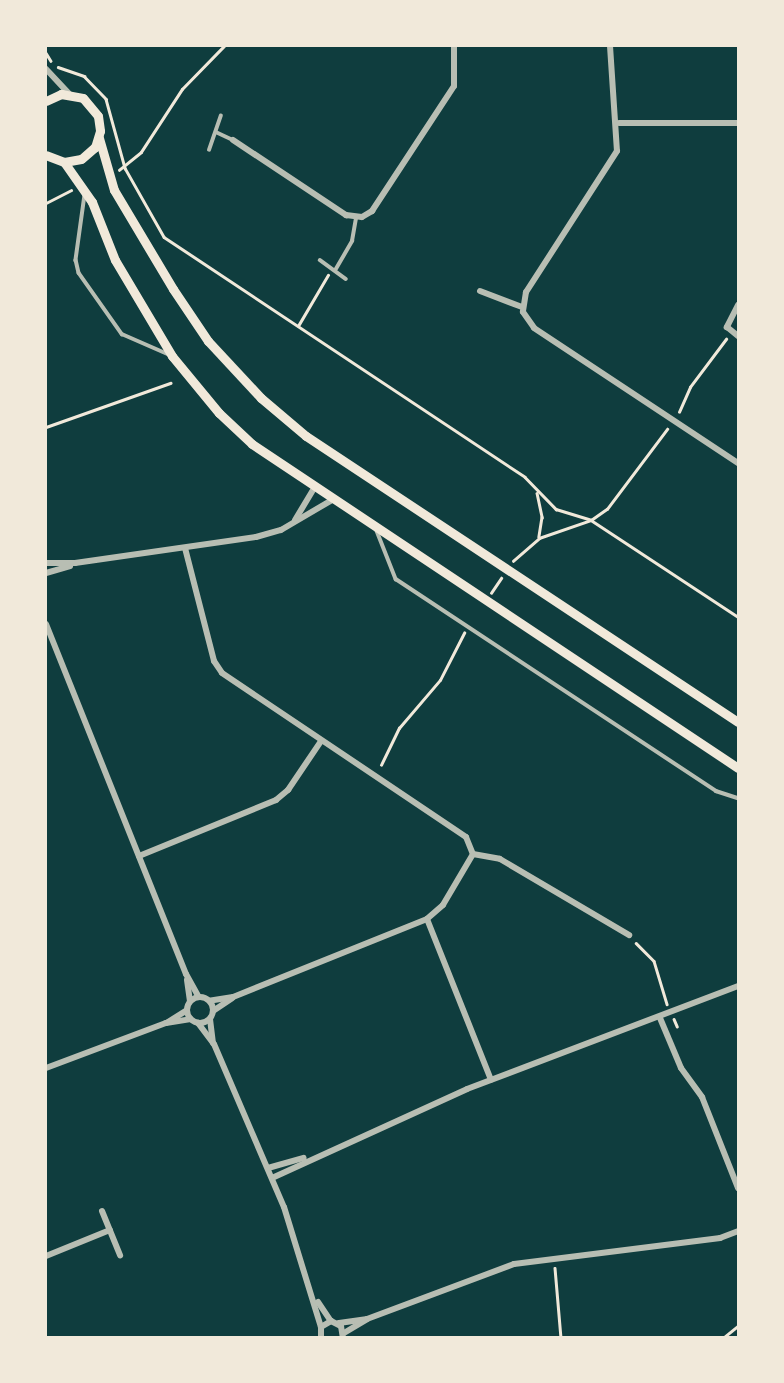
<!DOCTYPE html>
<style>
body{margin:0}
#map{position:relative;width:784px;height:1383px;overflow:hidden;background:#0f3d3e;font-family:Rubik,sans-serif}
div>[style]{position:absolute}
.path>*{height:2.5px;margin:-1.25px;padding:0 1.25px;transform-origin:1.25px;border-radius:1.25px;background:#f1e9da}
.service>*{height:3.5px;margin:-1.75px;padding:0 1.75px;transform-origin:1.75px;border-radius:1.75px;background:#b8beb3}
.minor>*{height:6px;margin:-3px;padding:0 3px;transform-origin:3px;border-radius:3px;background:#b8beb3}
.minor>.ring{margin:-3px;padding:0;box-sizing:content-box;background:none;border:6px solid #b8beb3;border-radius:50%}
.secondary>*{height:9px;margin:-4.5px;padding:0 4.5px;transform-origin:4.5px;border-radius:4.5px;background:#f1e9da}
span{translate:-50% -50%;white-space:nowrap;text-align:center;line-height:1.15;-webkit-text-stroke:7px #f1e9da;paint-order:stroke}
.frame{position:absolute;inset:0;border:47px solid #f1e9da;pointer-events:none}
</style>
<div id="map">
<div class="path">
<i style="left:46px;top:53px;width:9px;rotate:58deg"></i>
<i style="left:58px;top:67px;width:28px;rotate:19deg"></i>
<i style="left:84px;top:76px;width:32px;rotate:46deg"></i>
<i style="left:106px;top:99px;width:72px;rotate:74.6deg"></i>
<i style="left:125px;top:168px;width:79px;rotate:60.5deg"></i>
<i style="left:164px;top:237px;width:433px;rotate:33.6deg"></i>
<i style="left:525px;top:477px;width:45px;rotate:45.9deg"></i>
<i style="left:556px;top:509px;width:37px;rotate:17deg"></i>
<i style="left:591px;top:520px;width:176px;rotate:33.4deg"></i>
<i style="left:119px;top:170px;width:28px;rotate:-39deg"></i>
<i style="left:141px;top:152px;width:75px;rotate:-56.9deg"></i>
<i style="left:182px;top:89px;width:60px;rotate:-45.7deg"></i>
<i style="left:46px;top:203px;width:28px;rotate:-27deg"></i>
<i style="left:298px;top:326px;width:59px;rotate:-59.5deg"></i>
<i style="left:679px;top:412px;width:27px;rotate:-66deg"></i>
<i style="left:690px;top:387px;width:60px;rotate:-53.1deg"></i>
<i style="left:46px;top:427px;width:132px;rotate:-19.5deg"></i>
<i style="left:537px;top:493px;width:25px;rotate:78deg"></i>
<i style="left:542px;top:517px;width:20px;rotate:99deg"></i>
<i style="left:513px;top:561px;width:35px;rotate:-41deg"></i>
<i style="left:539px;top:538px;width:55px;rotate:-19.1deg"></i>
<i style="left:591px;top:520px;width:19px;rotate:-35deg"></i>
<i style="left:607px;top:509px;width:100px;rotate:-53.1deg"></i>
<i style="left:491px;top:593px;width:18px;rotate:-56deg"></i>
<i style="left:381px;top:765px;width:41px;rotate:-64.1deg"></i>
<i style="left:399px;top:728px;width:63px;rotate:-49.5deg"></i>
<i style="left:440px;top:680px;width:53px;rotate:-62.9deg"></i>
<i style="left:636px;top:943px;width:25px;rotate:45deg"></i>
<i style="left:654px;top:961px;width:45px;rotate:73.2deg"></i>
<i style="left:674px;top:1019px;width:8px;rotate:67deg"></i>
<i style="left:555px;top:1268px;width:70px;rotate:85.1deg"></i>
<i style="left:723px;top:1338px;width:19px;rotate:-39deg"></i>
</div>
<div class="service">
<i style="left:216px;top:132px;width:19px;rotate:25deg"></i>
<i style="left:209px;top:150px;width:36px;rotate:-71deg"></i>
<i style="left:85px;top:195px;width:66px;rotate:97.9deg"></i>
<i style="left:76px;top:260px;width:13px;rotate:77deg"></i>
<i style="left:79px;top:273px;width:75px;rotate:54.8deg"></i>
<i style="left:122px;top:334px;width:52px;rotate:23.6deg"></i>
<i style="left:320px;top:260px;width:32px;rotate:36deg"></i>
<i style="left:336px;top:269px;width:32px;rotate:-60deg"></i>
<i style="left:352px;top:241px;width:23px;rotate:-80deg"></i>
<i style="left:377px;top:531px;width:52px;rotate:68.4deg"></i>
<i style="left:396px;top:579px;width:384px;rotate:33.5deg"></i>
<i style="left:716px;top:791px;width:23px;rotate:18deg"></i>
</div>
<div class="minor">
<i style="left:610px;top:46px;width:105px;rotate:86.2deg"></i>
<i style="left:617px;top:151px;width:168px;rotate:122.8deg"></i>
<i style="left:526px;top:292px;width:20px;rotate:99deg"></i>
<i style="left:523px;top:312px;width:19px;rotate:55deg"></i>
<i style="left:534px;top:328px;width:245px;rotate:33.5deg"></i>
<i style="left:46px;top:69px;width:34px;rotate:47deg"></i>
<i style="left:619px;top:123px;width:119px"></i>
<i style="left:233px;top:140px;width:136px;rotate:33.6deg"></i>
<i style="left:346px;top:215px;width:16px;rotate:7deg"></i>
<i style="left:362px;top:217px;width:12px;rotate:-31deg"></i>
<i style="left:372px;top:211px;width:149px;rotate:-56.7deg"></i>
<i style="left:454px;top:86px;width:40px;rotate:-90deg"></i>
<i style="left:480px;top:291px;width:45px;rotate:20.9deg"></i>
<i style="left:738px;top:305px;width:25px;rotate:117deg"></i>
<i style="left:727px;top:327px;width:14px;rotate:39deg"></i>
<i style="left:295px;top:520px;width:37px;rotate:-59deg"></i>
<i style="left:185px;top:548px;width:117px;rotate:75.6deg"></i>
<i style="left:214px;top:661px;width:14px;rotate:56deg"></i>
<i style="left:222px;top:673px;width:294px;rotate:33.9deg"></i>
<i style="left:466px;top:837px;width:18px;rotate:68deg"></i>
<i style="left:473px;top:854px;width:59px;rotate:120.5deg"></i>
<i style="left:443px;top:905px;width:21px;rotate:139deg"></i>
<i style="left:427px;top:919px;width:209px;rotate:158.1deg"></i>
<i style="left:233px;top:997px;width:24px;rotate:171deg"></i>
<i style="left:46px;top:563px;width:29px"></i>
<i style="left:75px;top:563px;width:183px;rotate:-8.2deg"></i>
<i style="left:256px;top:537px;width:26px;rotate:-16deg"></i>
<i style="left:281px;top:530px;width:59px;rotate:-30.5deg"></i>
<i style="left:46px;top:573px;width:25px;rotate:-16deg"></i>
<i style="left:46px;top:624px;width:377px;rotate:68.2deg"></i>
<i style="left:186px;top:974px;width:26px;rotate:61deg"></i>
<i style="left:473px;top:854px;width:27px;rotate:10deg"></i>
<i style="left:500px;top:859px;width:150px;rotate:30.5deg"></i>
<i style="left:139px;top:856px;width:148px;rotate:-22.2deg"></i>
<i style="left:276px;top:800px;width:16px;rotate:-40deg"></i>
<i style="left:288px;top:790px;width:59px;rotate:-56deg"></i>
<i style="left:427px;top:919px;width:173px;rotate:68.3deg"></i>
<i style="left:187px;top:980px;width:21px;rotate:82deg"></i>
<i class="ring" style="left:187px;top:997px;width:20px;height:20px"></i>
<i style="left:213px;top:1011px;width:23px;rotate:-34deg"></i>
<i style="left:660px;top:1018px;width:54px;rotate:67.2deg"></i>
<i style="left:681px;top:1068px;width:36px;rotate:54deg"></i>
<i style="left:702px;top:1097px;width:98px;rotate:68.4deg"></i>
<i style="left:210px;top:1019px;width:24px;rotate:83deg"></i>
<i style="left:168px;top:1022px;width:22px;rotate:-32deg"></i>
<i style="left:198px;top:1023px;width:26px;rotate:53deg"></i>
<i style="left:214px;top:1044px;width:177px;rotate:66.8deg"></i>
<i style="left:284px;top:1207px;width:126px;rotate:72.9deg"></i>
<i style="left:46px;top:1068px;width:128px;rotate:-20.6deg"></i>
<i style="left:166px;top:1023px;width:25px;rotate:-9deg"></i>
<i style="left:268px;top:1168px;width:37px;rotate:-16deg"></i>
<i style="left:272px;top:1178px;width:214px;rotate:-24.5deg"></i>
<i style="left:467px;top:1089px;width:290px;rotate:-20.8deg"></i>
<i style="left:102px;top:1211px;width:48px;rotate:67.8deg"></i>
<i style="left:46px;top:1256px;width:69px;rotate:-22.1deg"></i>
<i style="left:318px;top:1302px;width:23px;rotate:56deg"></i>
<i style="left:339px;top:1323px;width:27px;rotate:-8deg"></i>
<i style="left:344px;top:1333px;width:27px;rotate:-31deg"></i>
<i style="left:367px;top:1319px;width:157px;rotate:-20.5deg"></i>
<i style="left:514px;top:1264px;width:208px;rotate:-7.2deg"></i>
<i style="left:720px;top:1238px;width:19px;rotate:-21deg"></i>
<i style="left:321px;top:1338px;width:11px;rotate:-90deg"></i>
<i style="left:321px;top:1327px;width:12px;rotate:-31deg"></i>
<i style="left:331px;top:1321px;width:11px;rotate:27deg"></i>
<i style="left:341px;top:1326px;width:12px;rotate:81deg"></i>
</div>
<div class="secondary">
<i style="left:46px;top:101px;width:17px;rotate:-25deg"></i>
<i style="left:61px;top:94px;width:22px;rotate:10deg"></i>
<i style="left:83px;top:98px;width:23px;rotate:50deg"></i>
<i style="left:98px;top:116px;width:15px;rotate:82deg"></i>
<i style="left:100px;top:131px;width:17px;rotate:107deg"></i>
<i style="left:95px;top:147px;width:18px;rotate:139deg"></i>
<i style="left:81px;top:159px;width:17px;rotate:170deg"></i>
<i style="left:64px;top:162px;width:19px;rotate:-159deg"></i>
<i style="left:99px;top:138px;width:54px;rotate:73.9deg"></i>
<i style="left:114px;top:190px;width:115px;rotate:59.2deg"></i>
<i style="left:173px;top:289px;width:63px;rotate:56.1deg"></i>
<i style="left:208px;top:341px;width:78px;rotate:47.1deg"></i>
<i style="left:261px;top:398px;width:59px;rotate:40.2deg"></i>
<i style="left:306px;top:436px;width:518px;rotate:33.51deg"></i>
<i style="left:64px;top:162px;width:49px;rotate:55deg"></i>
<i style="left:92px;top:202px;width:62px;rotate:68.4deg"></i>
<i style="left:115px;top:260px;width:112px;rotate:59.3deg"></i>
<i style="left:172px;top:356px;width:74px;rotate:50.5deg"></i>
<i style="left:219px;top:413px;width:45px;rotate:43.2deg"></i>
<i style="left:252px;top:444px;width:584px;rotate:33.69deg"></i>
</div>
<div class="frame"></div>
</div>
